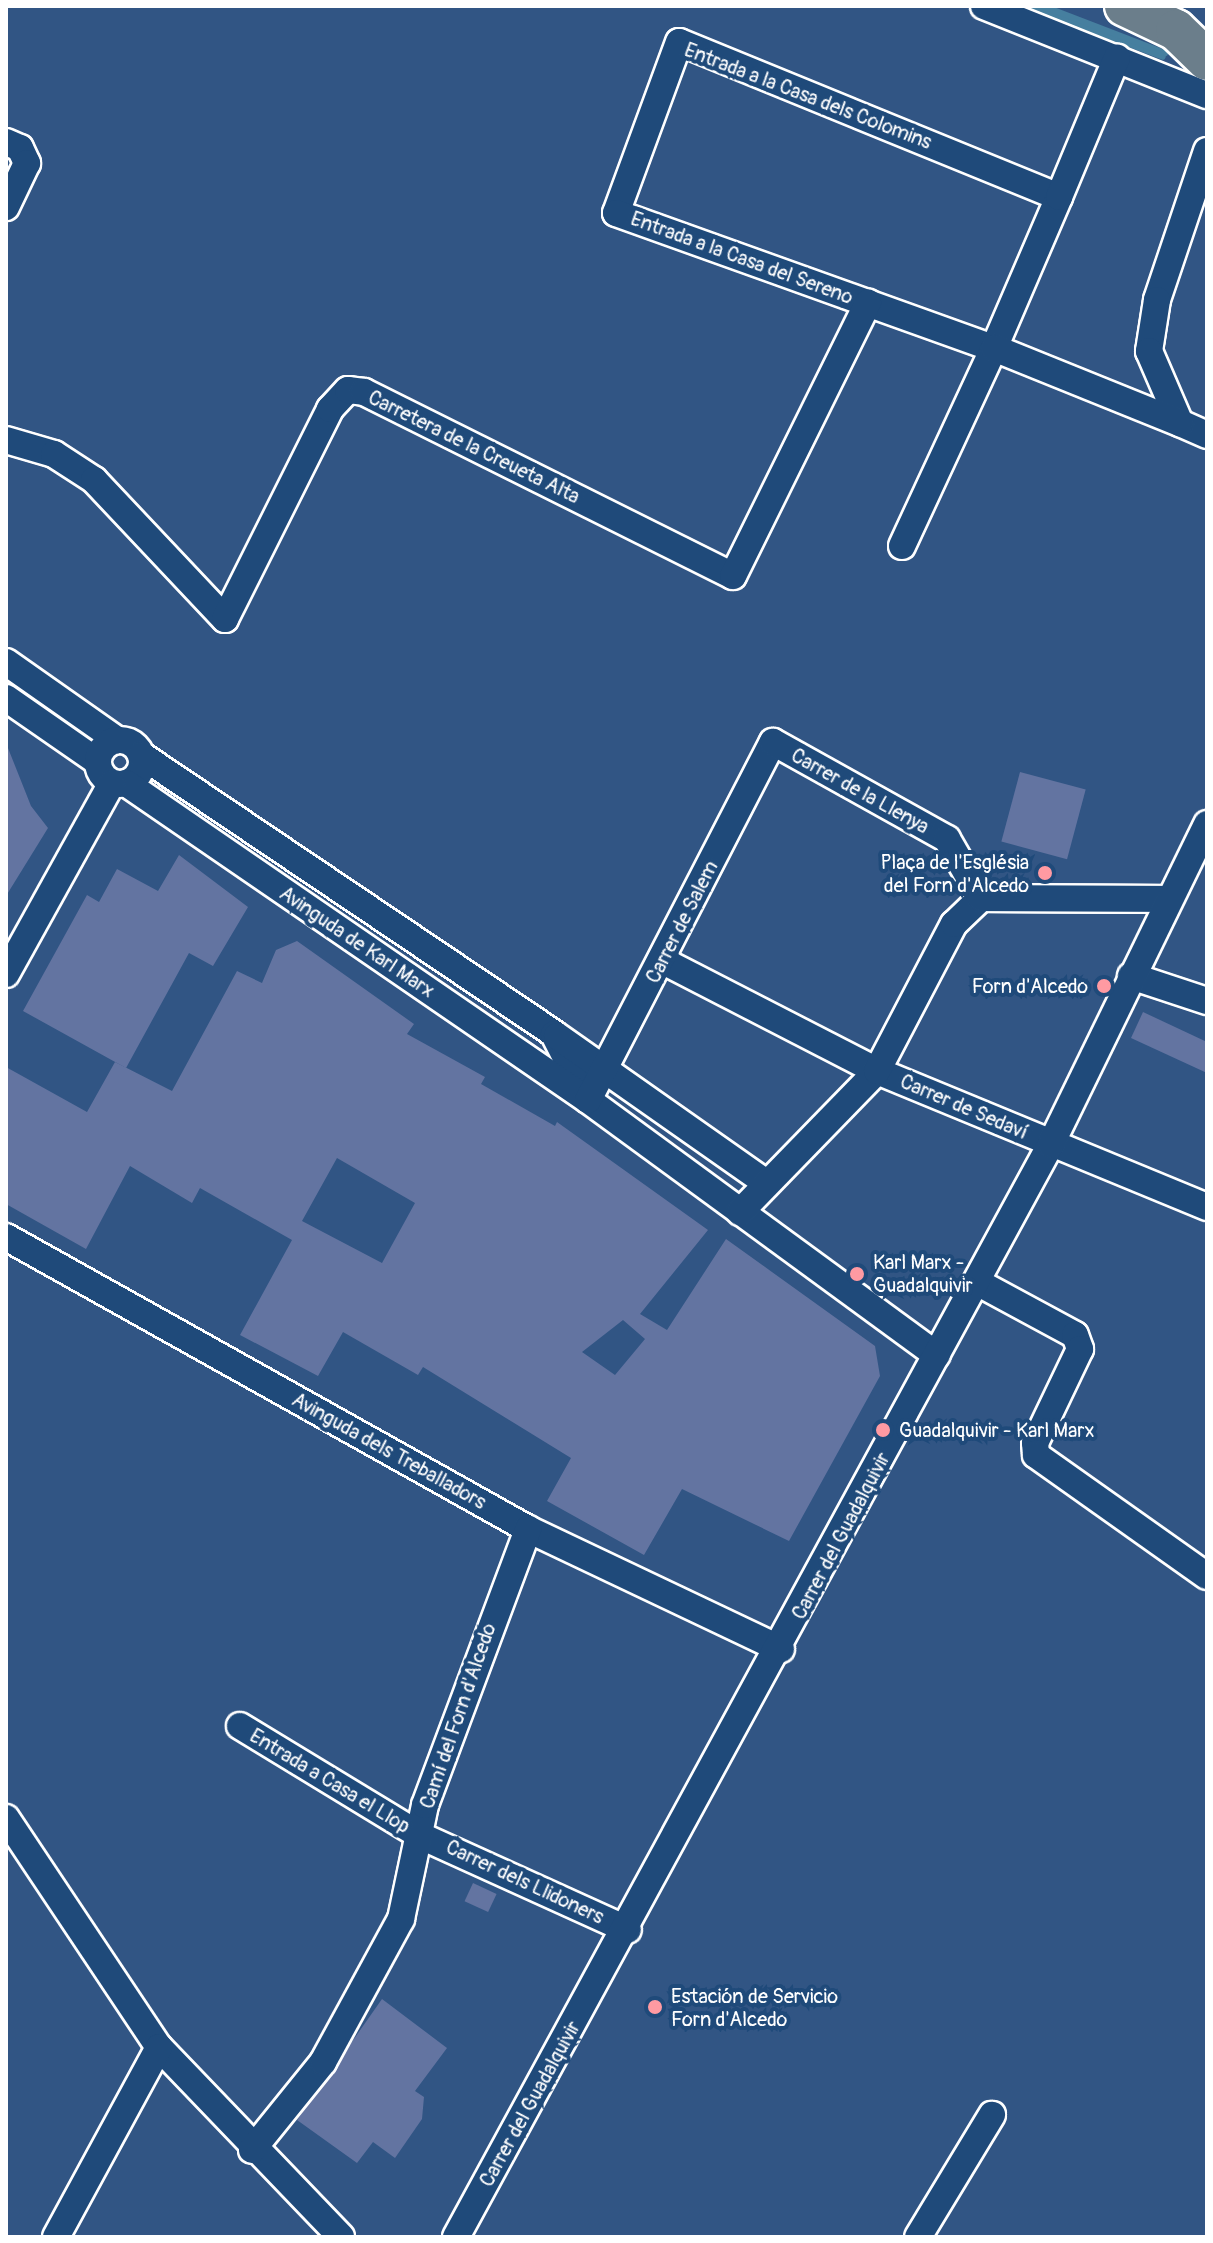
<!DOCTYPE html>
<meta charset="utf-8">
<style>
body{margin:0}
#map{position:relative;width:1213px;height:2243px;overflow:hidden;background:#315584;font-family:Pangolin,sans-serif}
div>[style]{position:absolute}
.stream>*{height:6px;margin:-3px;padding:0 3px;transform-origin:3px;border-radius:3px;background:#467f9f}
.building>*{inset:0;background:#6374a1;transform-origin:0 0}
.roads{filter:drop-shadow(2px 0 #fff) drop-shadow(-2px 0 #fff) drop-shadow(0 2px #fff) drop-shadow(0 -2px #fff)}
.minor>*{height:26px;margin:-13px;padding:0 13px;transform-origin:13px;border-radius:13px;background:#1f4a7a}
.minor>.ring{margin:-13px;padding:0;box-sizing:content-box;background:none;border:26px solid #1f4a7a;border-radius:50%}
.highway>*{height:40px;margin:-20px;padding:0 20px;transform-origin:20px;border-radius:20px;background:#6b7e8b}
.dots>*{width:22px;height:22px;translate:-50% -50%;box-sizing:border-box;border:4px solid #1f4a7a;border-radius:50%}
span{translate:-50% -50%;white-space:nowrap;text-align:center;line-height:1.15;-webkit-text-stroke:8px #1f4a7a;paint-order:stroke}
.street-label{font-size:20px;color:#fff}
.poi-label{font-size:20px;color:#fff}
.right{translate:-100% -50%;text-align:right}
.left{translate:0 -50%;text-align:left}
.frame{position:absolute;inset:0;border:8px solid #fff;pointer-events:none}
</style>
<div id="map">
<div class="stream">
<i style="left:1029px;top:6px;width:143px;rotate:20.8deg"></i>
<i style="left:1043px;top:6px;width:131px;rotate:21.1deg"></i>
</div>
<div class="building">
<i style="clip-path:polygon(6px 743px,31px 806px,48px 828px,6px 896px)"></i>
<i style="left:1020px;top:772px;width:68px;height:72px;rotate:15deg"></i>
<i style="clip-path:polygon(179px 855px,248px 907px,213px 966px,189px 953px,126px 1068px,23px 1011px,87px 895px,99px 902px,117px 869px,158px 891px)"></i>
<i style="clip-path:polygon(evenodd,297px 941px,414px 1024px,407px 1034px,485px 1077px,481px 1084px,555px 1126px,557px 1122px,708px 1230px,640px 1314px,667px 1330px,726px 1239px,875px 1346px,880px 1376px,789px 1541px,682px 1489px,644px 1555px,547px 1501px,571px 1458px,423px 1367px,418px 1375px,343px 1332px,318px 1376px,240px 1335px,292px 1240px,200px 1188px,192px 1203px,130px 1166px,86px 1249px,6px 1204px,6px 1067px,87px 1112px,115px 1062px,172px 1091px,237px 971px,262px 983px,276px 950px,297px 941px,337px 1158px,415px 1203px,382px 1263px,302px 1221px,337px 1158px,297px 941px,623px 1320px,645px 1339px,615px 1375px,582px 1352px,623px 1320px)"></i>
<i style="clip-path:polygon(1143px 1012px,1207px 1042px,1207px 1073px,1131px 1038px)"></i>
<i style="left:473px;top:1883px;width:26px;height:20px;rotate:25deg"></i>
<i style="clip-path:polygon(382px 1999px,447px 2048px,415px 2091px,424px 2097px,422px 2119px,395px 2158px,373px 2142px,357px 2163px,297px 2120px)"></i>
</div>
<div class="roads">
<div class="minor">
<i style="left:984px;top:6px;width:240px;rotate:21.8deg"></i>
<i style="left:6px;top:142px;width:15px;rotate:23deg"></i>
<i style="left:20px;top:148px;width:17px;rotate:65deg"></i>
<i style="left:27px;top:163px;width:49px;rotate:115.5deg"></i>
<i style="left:1207px;top:151px;width:157px;rotate:108.6deg"></i>
<i style="left:1157px;top:300px;width:52px;rotate:98.9deg"></i>
<i style="left:1149px;top:351px;width:78px;rotate:66.7deg"></i>
<i style="left:1180px;top:423px;width:30px;rotate:24deg"></i>
<i style="left:1059px;top:197px;width:410px;rotate:-157.8deg"></i>
<i style="left:679px;top:42px;width:182px;rotate:110.2deg"></i>
<i style="left:616px;top:213px;width:401px;rotate:19.7deg"></i>
<i style="left:994px;top:348px;width:164px;rotate:-66.7deg"></i>
<i style="left:1059px;top:197px;width:151px;rotate:-67.4deg"></i>
<i style="left:6px;top:440px;width:50px;rotate:16.3deg"></i>
<i style="left:54px;top:454px;width:48px;rotate:33deg"></i>
<i style="left:94px;top:480px;width:191px;rotate:46.7deg"></i>
<i style="left:225px;top:619px;width:235px;rotate:-63.4deg"></i>
<i style="left:330px;top:409px;width:26px;rotate:-47deg"></i>
<i style="left:348px;top:390px;width:16px;rotate:7deg"></i>
<i style="left:364px;top:392px;width:412px;rotate:26.5deg"></i>
<i style="left:733px;top:576px;width:305px;rotate:-63.7deg"></i>
<i style="left:902px;top:546px;width:218px;rotate:-65.1deg"></i>
<i style="left:994px;top:348px;width:201px;rotate:22deg"></i>
<i style="left:6px;top:662px;width:136px;rotate:35.1deg"></i>
<i style="left:6px;top:698px;width:112px;rotate:34.8deg"></i>
<i class="ring" style="left:98px;top:740px;width:18px;height:18px"></i>
<i style="left:141px;top:755px;width:498px;rotate:34deg"></i>
<i style="left:554px;top:1034px;width:71px;rotate:63.1deg"></i>
<i style="left:126px;top:783px;width:560px;rotate:34.46deg"></i>
<i style="left:588px;top:1100px;width:432px;rotate:36.2deg"></i>
<i style="left:663px;top:961px;width:241px;rotate:27.2deg"></i>
<i style="left:877px;top:1071px;width:357px;rotate:22.4deg"></i>
<i style="left:6px;top:974px;width:218px;rotate:-61deg"></i>
<i style="left:1131px;top:976px;width:80px;rotate:18.2deg"></i>
<i style="left:557px;top:1036px;width:256px;rotate:35.1deg"></i>
<i style="left:588px;top:1100px;width:403px;rotate:-62.7deg"></i>
<i style="left:773px;top:742px;width:199px;rotate:29.1deg"></i>
<i style="left:947px;top:839px;width:68px;rotate:60deg"></i>
<i style="left:740px;top:1212px;width:197px;rotate:-45.8deg"></i>
<i style="left:877px;top:1071px;width:166px;rotate:-62.4deg"></i>
<i style="left:954px;top:924px;width:37px;rotate:-44deg"></i>
<i style="left:981px;top:898px;width:188px;rotate:0.3deg"></i>
<i style="left:6px;top:1237px;width:598px;rotate:29.22deg"></i>
<i style="left:528px;top:1529px;width:280px;rotate:25.4deg"></i>
<i style="left:977px;top:1282px;width:111px;rotate:28.4deg"></i>
<i style="left:1075px;top:1335px;width:15px;rotate:70deg"></i>
<i style="left:1080px;top:1349px;width:104px;rotate:115.6deg"></i>
<i style="left:1035px;top:1443px;width:12px;rotate:85deg"></i>
<i style="left:1036px;top:1455px;width:209px;rotate:35.3deg"></i>
<i style="left:240px;top:1726px;width:212px;rotate:31.3deg"></i>
<i style="left:421px;top:1836px;width:227px;rotate:24.4deg"></i>
<i style="left:6px;top:1818px;width:275px;rotate:56.3deg"></i>
<i style="left:159px;top:2047px;width:263px;rotate:46.2deg"></i>
<i style="left:252px;top:2150px;width:113px;rotate:-51.1deg"></i>
<i style="left:323px;top:2062px;width:163px;rotate:-61.4deg"></i>
<i style="left:401px;top:1919px;width:116px;rotate:-78.1deg"></i>
<i style="left:425px;top:1805px;width:295px;rotate:-69.5deg"></i>
<i style="left:56px;top:2237px;width:216px;rotate:-61.5deg"></i>
<i style="left:456px;top:2237px;width:1244px;rotate:-61.44deg"></i>
<i style="left:1051px;top:1144px;width:356px;rotate:-64deg"></i>
<i style="left:918px;top:2237px;width:143px;rotate:-58.8deg"></i>
</div>
<div class="highway">
<i style="left:1125px;top:6px;width:56px;rotate:25.2deg"></i>
<i style="left:1176px;top:30px;width:43px;rotate:44.1deg"></i>
</div>
</div>
<div class="dots">
<i style="left:1045px;top:873px;background:#ff9aa2"></i>
<i style="left:1104px;top:986px;background:#ff9aa2"></i>
<i style="left:857px;top:1274px;background:#ff9aa2"></i>
<i style="left:883px;top:1430px;background:#ff9aa2"></i>
<i style="left:655px;top:2007px;background:#ff9aa2"></i>
</div>
<div class="street-label">
<span style="left:808px;top:96px;rotate:21deg">Entrada a la Casa dels Colomins</span>
<span style="left:742px;top:258px;rotate:20deg">Entrada a la Casa del Sereno</span>
<span style="left:474px;top:447px;rotate:26deg">Carretera de la Creueta Alta</span>
<span style="left:860px;top:791px;rotate:29deg">Carrer de la Llenya</span>
<span style="left:682px;top:922px;rotate:-63deg">Carrer de Salem</span>
<span style="left:357px;top:942px;rotate:34deg">Avinguda de Karl Marx</span>
<span style="left:964px;top:1107px;rotate:23deg">Carrer de Sedaví</span>
<span style="left:389px;top:1451px;rotate:29deg">Avinguda dels Treballadors</span>
<span style="left:841px;top:1536px;rotate:-62deg">Carrer del Guadalquivir</span>
<span style="left:458px;top:1716px;rotate:-71deg">Camí del Forn d'Alcedo</span>
<span style="left:330px;top:1781px;rotate:31deg">Entrada a Casa el Llop</span>
<span style="left:525px;top:1882px;rotate:25deg">Carrer dels Llidoners</span>
<span style="left:530px;top:2104px;rotate:-61deg">Carrer del Guadalquivir</span>
</div>
<div class="poi-label">
<span class="right" style="left:1029px;top:874px">Plaça de l'Església<br>del Forn d'Alcedo</span>
<span class="right" style="left:1088px;top:986px">Forn d'Alcedo</span>
<span class="left" style="left:873px;top:1274px">Karl Marx -<br>Guadalquivir</span>
<span class="left" style="left:899px;top:1430px">Guadalquivir - Karl Marx</span>
<span class="left" style="left:671px;top:2008px">Estación de Servicio<br>Forn d'Alcedo</span>
</div>
<div class="frame"></div>
</div>
